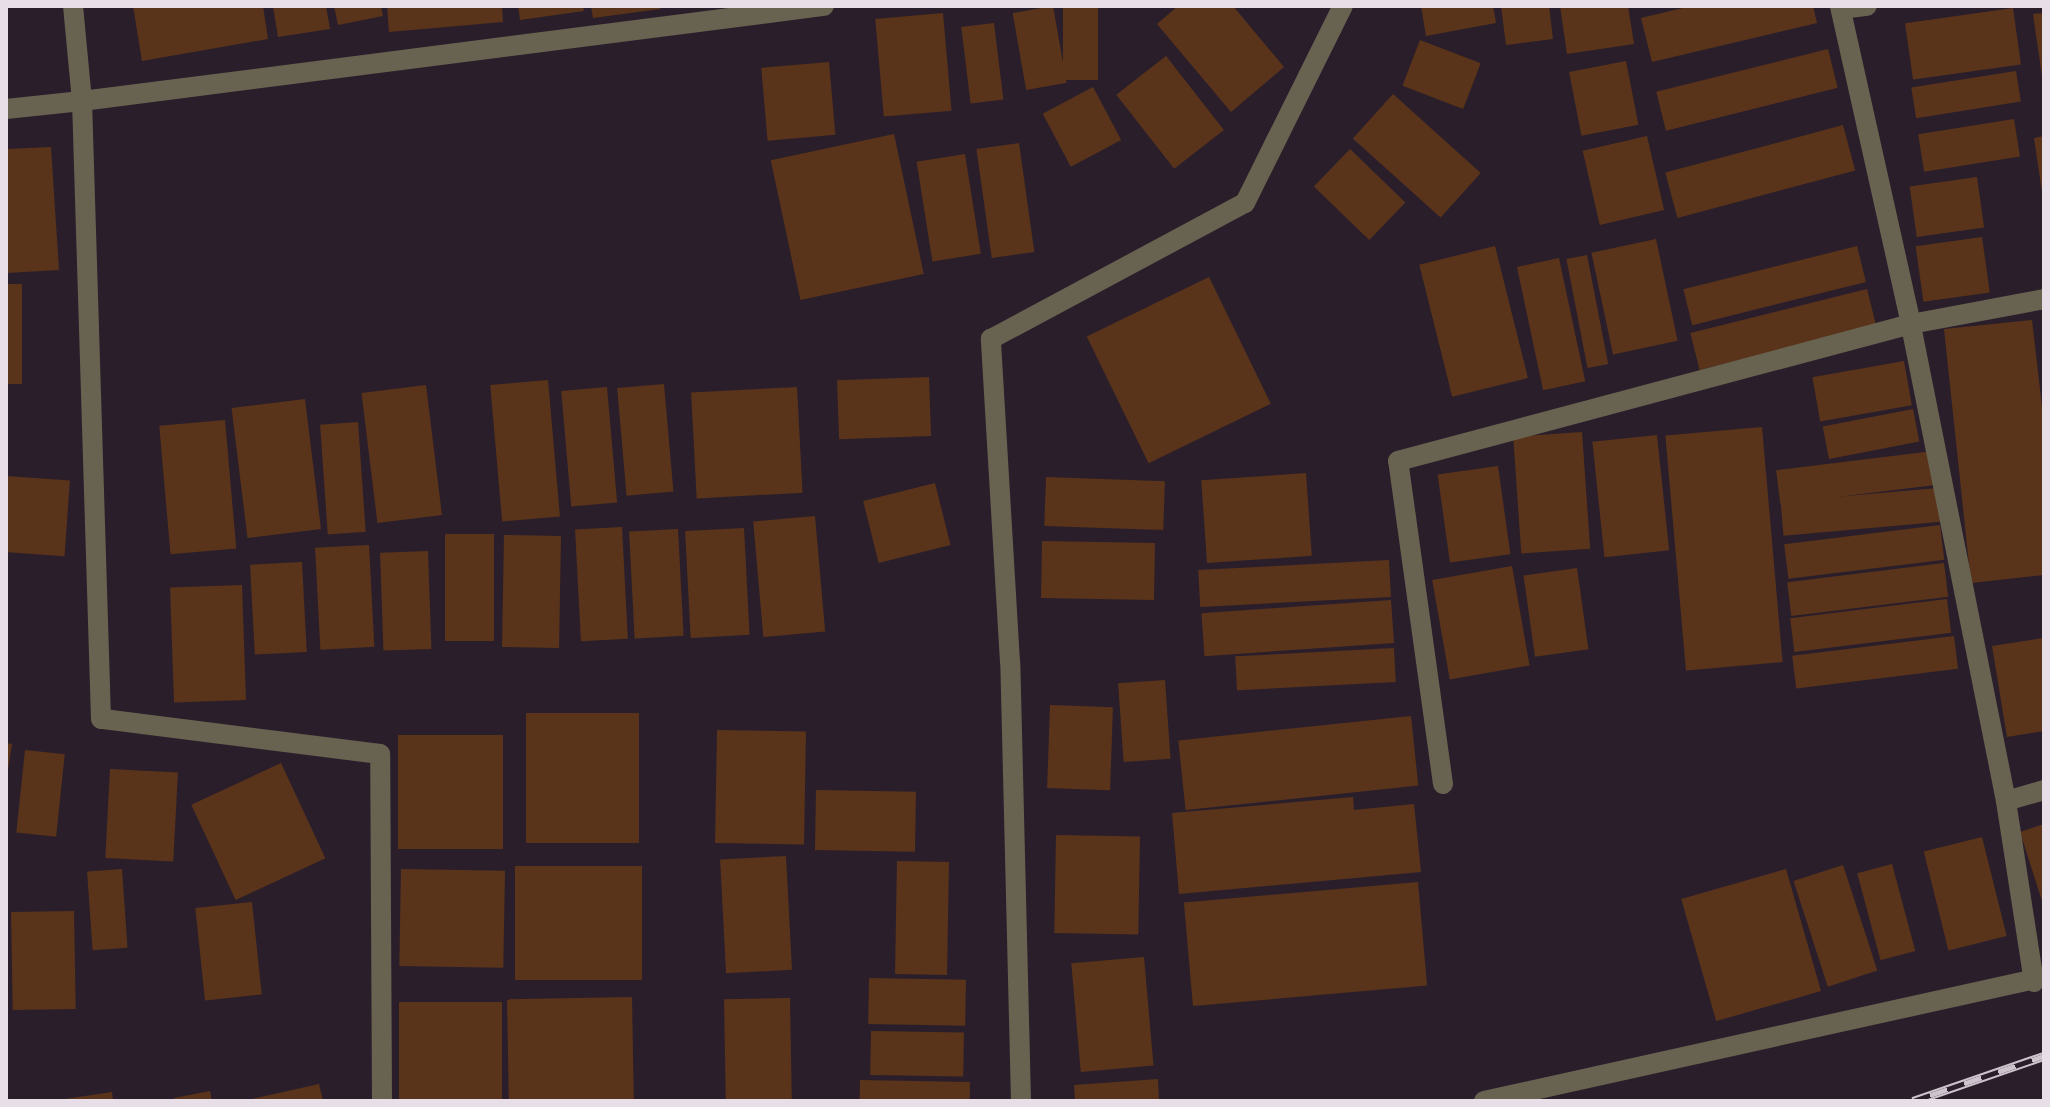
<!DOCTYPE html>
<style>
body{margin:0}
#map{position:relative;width:2050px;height:1107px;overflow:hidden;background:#2b1e2b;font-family:Arial,sans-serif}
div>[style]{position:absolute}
.building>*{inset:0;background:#59341a;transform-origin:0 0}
.minor>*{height:20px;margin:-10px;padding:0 10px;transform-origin:10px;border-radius:10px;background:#686350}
.rail>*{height:9px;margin-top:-4.5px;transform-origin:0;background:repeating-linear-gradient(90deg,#2b1e2b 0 18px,#cdc3cd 0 36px);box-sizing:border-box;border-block:2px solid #cdc3cd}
span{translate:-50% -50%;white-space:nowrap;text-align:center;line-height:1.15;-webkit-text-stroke:8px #2b1e2b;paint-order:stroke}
.frame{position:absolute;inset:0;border:8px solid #e7dee7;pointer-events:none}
</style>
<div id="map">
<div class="building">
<i style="clip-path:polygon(133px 6px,263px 6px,268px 39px,142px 61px)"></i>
<i style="clip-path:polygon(273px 6px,326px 6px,330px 29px,278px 37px)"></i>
<i style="clip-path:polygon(334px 6px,381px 6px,383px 16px,338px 25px)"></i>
<i style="clip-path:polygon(387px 6px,502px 6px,503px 22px,389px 32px)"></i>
<i style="clip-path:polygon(518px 6px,583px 6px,584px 11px,520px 20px)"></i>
<i style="clip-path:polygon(591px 6px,660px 6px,660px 9px,593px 18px)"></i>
<i style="left:1053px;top:6px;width:78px;height:41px;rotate:80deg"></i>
<i style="left:1063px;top:6px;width:35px;height:74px"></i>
<i style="clip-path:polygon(1178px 6px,1233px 6px,1284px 67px,1231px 112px,1157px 24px)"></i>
<i style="clip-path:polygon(1421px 6px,1493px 6px,1496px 23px,1426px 36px)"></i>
<i style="clip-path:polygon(1501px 6px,1549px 6px,1553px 39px,1506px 45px)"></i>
<i style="clip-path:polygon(1560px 6px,1628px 6px,1634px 44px,1567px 54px)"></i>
<i style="clip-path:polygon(1691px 6px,1813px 6px,1817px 23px,1652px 62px,1641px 18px)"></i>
<i style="left:2013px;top:8px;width:57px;height:109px;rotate:82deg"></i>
<i style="left:943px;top:13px;width:98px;height:68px;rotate:85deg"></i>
<i style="clip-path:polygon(2044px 13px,2044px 76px,2042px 76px,2033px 14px)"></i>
<i style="left:994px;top:23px;width:77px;height:33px;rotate:83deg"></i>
<i style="left:1420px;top:40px;width:65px;height:49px;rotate:21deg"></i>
<i style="left:1828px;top:49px;width:40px;height:177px;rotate:76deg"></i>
<i style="left:1166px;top:56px;width:94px;height:63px;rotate:52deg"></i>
<i style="left:1626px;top:61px;width:65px;height:58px;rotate:79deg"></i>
<i style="left:829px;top:62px;width:73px;height:68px;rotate:85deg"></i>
<i style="left:2016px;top:71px;width:31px;height:106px;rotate:81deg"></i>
<i style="left:1093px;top:87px;width:60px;height:57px;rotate:62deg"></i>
<i style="left:1393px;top:94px;width:118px;height:60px;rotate:42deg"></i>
<i style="left:2014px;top:119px;width:38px;height:97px;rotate:81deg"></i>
<i style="left:1843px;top:125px;width:47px;height:184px;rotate:75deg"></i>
<i style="left:894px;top:134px;width:143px;height:126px;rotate:78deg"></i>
<i style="left:1647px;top:136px;width:76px;height:66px;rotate:77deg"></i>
<i style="clip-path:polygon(2044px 136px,2044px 192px,2042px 192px,2034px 138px)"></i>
<i style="left:1019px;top:143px;width:110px;height:43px;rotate:82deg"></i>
<i style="clip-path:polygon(51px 147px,59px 270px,6px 273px,6px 149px)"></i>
<i style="left:1350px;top:149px;width:77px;height:52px;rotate:44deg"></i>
<i style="left:965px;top:154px;width:101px;height:49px;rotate:81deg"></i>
<i style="left:1977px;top:177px;width:51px;height:68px;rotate:82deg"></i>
<i style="left:1982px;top:237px;width:56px;height:67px;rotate:82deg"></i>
<i style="left:1656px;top:239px;width:104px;height:66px;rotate:78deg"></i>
<i style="left:1495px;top:246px;width:136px;height:78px;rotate:76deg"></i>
<i style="left:1857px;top:246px;width:37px;height:179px;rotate:76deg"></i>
<i style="left:1587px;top:255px;width:111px;height:21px;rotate:79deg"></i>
<i style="left:1559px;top:258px;width:126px;height:43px;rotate:78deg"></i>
<i style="left:1209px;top:277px;width:141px;height:136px;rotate:64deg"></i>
<i style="left:6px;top:284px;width:16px;height:100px"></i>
<i style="left:1867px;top:289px;width:38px;height:182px;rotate:76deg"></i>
<i style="clip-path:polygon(2032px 320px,2044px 424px,2044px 575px,1971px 583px,1944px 329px)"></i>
<i style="left:1904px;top:361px;width:45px;height:93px;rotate:80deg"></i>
<i style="left:929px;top:377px;width:59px;height:92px;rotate:88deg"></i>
<i style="left:548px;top:380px;width:137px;height:58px;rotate:85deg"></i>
<i style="left:664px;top:384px;width:108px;height:47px;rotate:85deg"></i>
<i style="left:426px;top:385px;width:131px;height:65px;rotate:83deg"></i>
<i style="left:607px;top:387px;width:116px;height:46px;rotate:85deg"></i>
<i style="left:797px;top:387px;width:106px;height:106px;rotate:87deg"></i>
<i style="left:305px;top:399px;width:131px;height:74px;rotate:83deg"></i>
<i style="left:1913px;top:409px;width:33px;height:92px;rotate:79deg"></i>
<i style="left:225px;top:420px;width:129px;height:66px;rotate:85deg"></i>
<i style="left:358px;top:422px;width:110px;height:38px;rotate:86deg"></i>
<i style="left:1762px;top:427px;width:236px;height:97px;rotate:85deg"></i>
<i style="left:1582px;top:432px;width:117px;height:69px;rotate:86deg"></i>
<i style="left:1657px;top:435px;width:116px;height:65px;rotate:84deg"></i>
<i style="left:1933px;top:451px;width:34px;height:158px;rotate:83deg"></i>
<i style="left:1498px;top:466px;width:89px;height:61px;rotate:82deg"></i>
<i style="left:1306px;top:473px;width:83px;height:105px;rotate:86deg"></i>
<i style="left:6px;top:476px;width:64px;height:76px;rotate:4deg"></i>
<i style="left:1046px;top:477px;width:119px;height:49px;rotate:2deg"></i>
<i style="left:935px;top:483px;width:64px;height:74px;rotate:76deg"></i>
<i style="left:1938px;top:488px;width:34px;height:158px;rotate:85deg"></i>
<i style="left:815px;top:516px;width:116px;height:62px;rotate:85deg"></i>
<i style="left:1940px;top:525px;width:35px;height:157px;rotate:83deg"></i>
<i style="left:622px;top:527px;width:112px;height:47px;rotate:87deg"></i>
<i style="left:744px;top:528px;width:107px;height:59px;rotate:87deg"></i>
<i style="left:678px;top:529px;width:107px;height:49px;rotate:87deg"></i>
<i style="left:494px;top:534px;width:107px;height:49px;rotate:90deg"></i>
<i style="left:504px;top:535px;width:57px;height:112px;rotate:1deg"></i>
<i style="left:1042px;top:541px;width:113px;height:57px;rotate:1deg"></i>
<i style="left:369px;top:545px;width:102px;height:54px;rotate:87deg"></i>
<i style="left:428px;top:551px;width:98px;height:48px;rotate:88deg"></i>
<i style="left:1389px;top:560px;width:37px;height:191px;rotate:87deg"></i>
<i style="left:302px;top:562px;width:90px;height:52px;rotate:87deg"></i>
<i style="left:1944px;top:563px;width:34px;height:158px;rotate:83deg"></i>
<i style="left:1512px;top:566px;width:101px;height:81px;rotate:80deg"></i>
<i style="left:1577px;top:568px;width:82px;height:54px;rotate:82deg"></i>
<i style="left:242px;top:585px;width:115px;height:72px;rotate:88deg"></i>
<i style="left:1947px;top:599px;width:34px;height:158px;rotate:83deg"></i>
<i style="left:1391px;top:600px;width:43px;height:190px;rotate:86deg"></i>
<i style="left:1954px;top:636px;width:33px;height:163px;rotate:83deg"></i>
<i style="clip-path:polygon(2044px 638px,2044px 731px,2007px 737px,1992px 646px)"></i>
<i style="left:1394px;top:648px;width:34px;height:159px;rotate:87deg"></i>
<i style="left:1165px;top:680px;width:79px;height:47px;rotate:86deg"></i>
<i style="left:1050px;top:705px;width:63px;height:83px;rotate:2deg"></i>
<i style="left:639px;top:713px;width:130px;height:113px;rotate:90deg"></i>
<i style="left:1411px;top:716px;width:70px;height:234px;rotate:84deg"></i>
<i style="left:717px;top:730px;width:89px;height:113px;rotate:1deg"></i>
<i style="left:398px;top:735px;width:105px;height:114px"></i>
<i style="clip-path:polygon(6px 743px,12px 744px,8px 770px,6px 770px)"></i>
<i style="left:25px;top:750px;width:40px;height:83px;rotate:6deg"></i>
<i style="left:281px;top:763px;width:105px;height:99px;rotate:65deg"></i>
<i style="left:110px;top:769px;width:68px;height:89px;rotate:3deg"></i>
<i style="left:816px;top:790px;width:100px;height:60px;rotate:1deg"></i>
<i style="clip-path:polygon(1353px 797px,1354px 810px,1414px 804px,1421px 872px,1179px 894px,1172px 813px)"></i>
<i style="clip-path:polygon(2044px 824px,2044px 904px,2043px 904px,2020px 832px)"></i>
<i style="left:1056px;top:835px;width:84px;height:98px;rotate:1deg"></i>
<i style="left:1982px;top:837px;width:102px;height:60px;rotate:76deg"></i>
<i style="left:786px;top:856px;width:114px;height:66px;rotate:87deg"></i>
<i style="left:897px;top:861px;width:52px;height:113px;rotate:1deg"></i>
<i style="left:1892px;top:864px;width:90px;height:36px;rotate:75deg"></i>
<i style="left:1843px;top:865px;width:111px;height:52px;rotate:72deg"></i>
<i style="left:515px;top:866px;width:127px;height:114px"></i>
<i style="left:122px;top:869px;width:79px;height:35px;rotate:86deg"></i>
<i style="left:401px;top:869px;width:104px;height:97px;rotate:1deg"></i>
<i style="left:1786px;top:869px;width:127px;height:109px;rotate:74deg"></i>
<i style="left:1418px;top:882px;width:104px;height:235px;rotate:85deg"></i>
<i style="left:252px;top:902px;width:93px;height:57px;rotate:84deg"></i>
<i style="left:74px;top:911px;width:98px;height:63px;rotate:89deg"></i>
<i style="left:1144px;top:957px;width:109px;height:73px;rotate:85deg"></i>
<i style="left:869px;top:978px;width:97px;height:46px;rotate:1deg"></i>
<i style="left:632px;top:997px;width:104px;height:125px;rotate:89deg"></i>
<i style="left:790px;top:998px;width:103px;height:66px;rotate:89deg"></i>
<i style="left:399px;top:1002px;width:103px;height:99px"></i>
<i style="left:871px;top:1031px;width:93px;height:44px;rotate:1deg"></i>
<i style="clip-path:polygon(1158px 1079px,1159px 1101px,1075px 1101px,1074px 1085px)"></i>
<i style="left:860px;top:1080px;width:110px;height:21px;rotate:1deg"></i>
<i style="clip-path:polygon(319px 1084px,323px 1101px,248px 1101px,247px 1100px)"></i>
<i style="clip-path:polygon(210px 1091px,212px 1101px,175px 1101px,174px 1098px)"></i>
<i style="clip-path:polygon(112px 1092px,113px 1101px,65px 1101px,65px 1099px)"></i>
</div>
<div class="minor">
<i style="left:1841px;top:9px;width:26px;rotate:-7deg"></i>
<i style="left:6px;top:109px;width:76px;rotate:-6deg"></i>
<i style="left:82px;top:101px;width:95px;rotate:-95.4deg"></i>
<i style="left:1443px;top:784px;width:326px;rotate:-97.9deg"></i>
<i style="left:1398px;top:461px;width:531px;rotate:-14.95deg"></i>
<i style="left:1911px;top:324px;width:326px;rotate:-102.6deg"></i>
<i style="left:2006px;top:801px;width:40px;rotate:-16deg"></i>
<i style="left:2034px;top:982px;width:183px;rotate:-98.8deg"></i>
<i style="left:2006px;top:801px;width:486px;rotate:-101.3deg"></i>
<i style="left:1911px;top:324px;width:135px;rotate:-10.6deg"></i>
<i style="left:382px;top:1101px;width:347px;rotate:-90.3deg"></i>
<i style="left:380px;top:754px;width:281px;rotate:-172.8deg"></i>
<i style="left:101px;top:719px;width:618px;rotate:-91.76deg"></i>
<i style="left:82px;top:101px;width:748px;rotate:-7.3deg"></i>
<i style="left:1021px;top:1101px;width:439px;rotate:-91.4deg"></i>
<i style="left:1010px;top:662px;width:324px;rotate:-93.4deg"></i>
<i style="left:991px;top:339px;width:288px;rotate:-28.2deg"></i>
<i style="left:1245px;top:203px;width:220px;rotate:-63.6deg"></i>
<i style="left:1484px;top:1101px;width:574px;rotate:-12.49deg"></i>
</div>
<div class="rail">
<i style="left:1913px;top:1101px;width:139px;rotate:-19deg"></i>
</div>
<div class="frame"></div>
</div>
